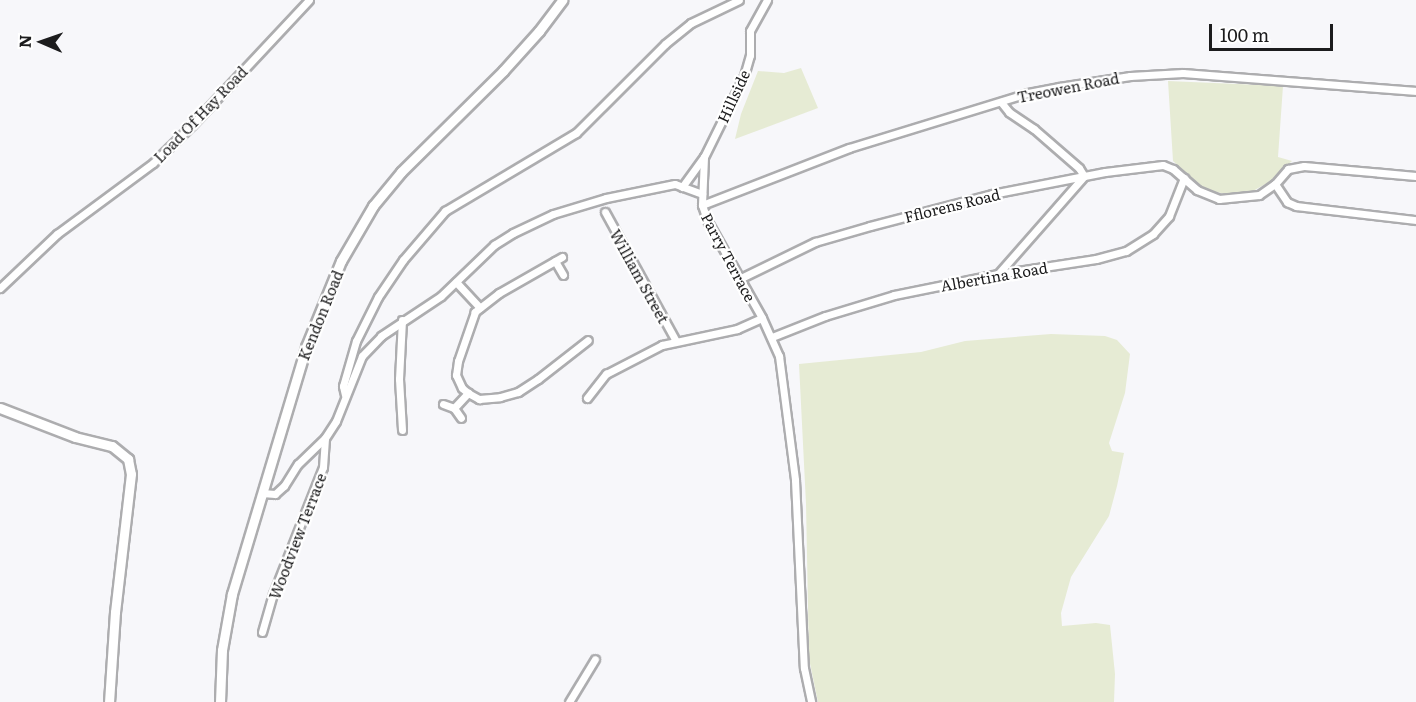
<!DOCTYPE html>
<style>
body{margin:0}
#map{position:relative;width:1416px;height:702px;overflow:hidden;background:#f7f7fa;font-family:Literata,serif}
div>[style]{position:absolute}
.green>*{inset:0;background:#e6ebd4}
.roads{filter:drop-shadow(2px 0 #adadaf) drop-shadow(-2px 0 #adadaf) drop-shadow(0 2px #adadaf) drop-shadow(0 -2px #adadaf)}
.street>*{height:7px;margin:-3.5px;padding:0 3.5px;transform-origin:3.5px;border-radius:3.5px;background:#fff}
.secondary>*{height:9px;margin:-4.5px;padding:0 4.5px;transform-origin:4.5px;border-radius:4.5px;background:#fff}
span{translate:-50% -50%;white-space:nowrap;text-align:center;line-height:1.15;-webkit-text-stroke:4.5px #fff;paint-order:stroke}
.street-label{font-size:15px;color:#1c1c1d}
.north{position:absolute;left:12px;top:12px;width:60px;height:60px;-webkit-text-stroke:4px #fff;paint-order:stroke;rotate:272deg;font-size:16px;font-weight:700;line-height:24px;text-align:center;color:#1c1c1d}
.north::after{content:'';display:block;margin:auto;width:21px;height:27px;background:#1c1c1d;clip-path:polygon(50% 0,100% 100%,50% 72%,0 100%)}
.scale{position:absolute;left:1209px;top:24px;width:124px;height:27px;box-sizing:border-box;border:3px solid #1c1c1d;border-top:0;padding-left:8px;font-size:18px;line-height:21px;white-space:nowrap;color:#1c1c1d;-webkit-text-stroke:4px #fff;paint-order:stroke}
</style>
<div id="map">
<div class="green">
<i style="clip-path:polygon(801px 68px,818px 108px,735px 139px,741px 114px,758px 71px,784px 73px)"></i>
<i style="clip-path:polygon(1168px 81px,1283px 86px,1278px 157px,1292px 161px,1269px 182px,1253px 191px,1234px 195px,1215px 192px,1201px 186px,1173px 161px)"></i>
<i style="clip-path:polygon(1051px 334px,1105px 336px,1117px 340px,1130px 354px,1125px 393px,1109px 443px,1112px 451px,1124px 453px,1117px 486px,1109px 516px,1071px 577px,1061px 613px,1062px 626px,1096px 623px,1110px 625px,1115px 674px,1114px 702px,818px 702px,809px 659px,806px 504px,799px 364px,921px 352px,965px 341px)"></i>
</div>
<div class="roads">
<div class="street">
<i style="left:767px;top:0;width:35px;rotate:119deg"></i>
<i style="left:750px;top:31px;width:24px;rotate:90deg"></i>
<i style="left:750px;top:55px;width:22px;rotate:106deg"></i>
<i style="left:744px;top:76px;width:90px;rotate:116.3deg"></i>
<i style="left:704px;top:157px;width:48px;rotate:92.4deg"></i>
<i style="left:702px;top:205px;width:18px;rotate:71deg"></i>
<i style="left:708px;top:222px;width:110px;rotate:60.6deg"></i>
<i style="left:762px;top:318px;width:42px;rotate:65.9deg"></i>
<i style="left:779px;top:356px;width:125px;rotate:82.6deg"></i>
<i style="left:795px;top:480px;width:188px;rotate:87.3deg"></i>
<i style="left:804px;top:668px;width:35px;rotate:78deg"></i>
<i style="left:1275px;top:184px;width:22px;rotate:56deg"></i>
<i style="left:1287px;top:202px;width:10px;rotate:24deg"></i>
<i style="left:1296px;top:206px;width:121px;rotate:6.7deg"></i>
<i style="left:682px;top:187px;width:37px;rotate:-54deg"></i>
<i style="left:702px;top:205px;width:158px;rotate:-21.2deg"></i>
<i style="left:849px;top:148px;width:187px;rotate:-17.1deg"></i>
<i style="left:1028px;top:93px;width:32px;rotate:-11deg"></i>
<i style="left:1059px;top:87px;width:72px;rotate:-8.8deg"></i>
<i style="left:1130px;top:76px;width:53px;rotate:-3.2deg"></i>
<i style="left:1183px;top:73px;width:234px;rotate:4.4deg"></i>
<i style="left:605px;top:212px;width:147px;rotate:61.2deg"></i>
<i style="left:562px;top:257px;width:73px;rotate:150.3deg"></i>
<i style="left:499px;top:293px;width:31px;rotate:142deg"></i>
<i style="left:475px;top:312px;width:52px;rotate:109.1deg"></i>
<i style="left:458px;top:361px;width:14px;rotate:98deg"></i>
<i style="left:456px;top:375px;width:14px;rotate:65deg"></i>
<i style="left:462px;top:388px;width:8px;rotate:40deg"></i>
<i style="left:468px;top:393px;width:13px;rotate:29deg"></i>
<i style="left:479px;top:399px;width:21px;rotate:-5deg"></i>
<i style="left:500px;top:397px;width:19px;rotate:-16deg"></i>
<i style="left:518px;top:392px;width:24px;rotate:-33deg"></i>
<i style="left:538px;top:379px;width:63px;rotate:-38deg"></i>
<i style="left:555px;top:261px;width:16px;rotate:60deg"></i>
<i style="left:998px;top:274px;width:130px;rotate:-48.7deg"></i>
<i style="left:1084px;top:176px;width:9px;rotate:-122deg"></i>
<i style="left:1079px;top:168px;width:60px;rotate:-139.1deg"></i>
<i style="left:1034px;top:129px;width:30px;rotate:-146deg"></i>
<i style="left:1009px;top:112px;width:13px;rotate:-129deg"></i>
<i style="left:739px;top:279px;width:85px;rotate:-26deg"></i>
<i style="left:815px;top:242px;width:57px;rotate:-16.2deg"></i>
<i style="left:870px;top:226px;width:126px;rotate:-14.7deg"></i>
<i style="left:992px;top:194px;width:115px;rotate:-11deg"></i>
<i style="left:1105px;top:172px;width:58px;rotate:-6.9deg"></i>
<i style="left:1163px;top:165px;width:11px;rotate:22deg"></i>
<i style="left:1173px;top:169px;width:32px;rotate:41deg"></i>
<i style="left:1197px;top:190px;width:24px;rotate:22deg"></i>
<i style="left:1219px;top:199px;width:40px;rotate:-5.7deg"></i>
<i style="left:1259px;top:195px;width:19px;rotate:-35deg"></i>
<i style="left:1275px;top:184px;width:20px;rotate:-49deg"></i>
<i style="left:1288px;top:169px;width:16px;rotate:-11deg"></i>
<i style="left:1304px;top:166px;width:112px;rotate:5.1deg"></i>
<i style="left:456px;top:282px;width:35px;rotate:47deg"></i>
<i style="left:0;top:288px;width:79px;rotate:-43.5deg"></i>
<i style="left:57px;top:234px;width:119px;rotate:-36.5deg"></i>
<i style="left:153px;top:163px;width:54px;rotate:-44.3deg"></i>
<i style="left:192px;top:125px;width:171px;rotate:-46.9deg"></i>
<i style="left:402px;top:320px;width:59px;rotate:92.9deg"></i>
<i style="left:399px;top:379px;width:51px;rotate:86.6deg"></i>
<i style="left:772px;top:337px;width:57px;rotate:-21.6deg"></i>
<i style="left:825px;top:316px;width:72px;rotate:-16.9deg"></i>
<i style="left:894px;top:295px;width:106px;rotate:-11.4deg"></i>
<i style="left:998px;top:274px;width:99px;rotate:-8.7deg"></i>
<i style="left:1096px;top:259px;width:31px;rotate:-15deg"></i>
<i style="left:1126px;top:251px;width:32px;rotate:-32deg"></i>
<i style="left:1153px;top:234px;width:24px;rotate:-48deg"></i>
<i style="left:1169px;top:216px;width:41px;rotate:-68.5deg"></i>
<i style="left:345px;top:395px;width:9px;rotate:-103deg"></i>
<i style="left:343px;top:386px;width:47px;rotate:-73.9deg"></i>
<i style="left:356px;top:341px;width:49px;rotate:-63.4deg"></i>
<i style="left:378px;top:297px;width:45px;rotate:-56deg"></i>
<i style="left:403px;top:260px;width:65px;rotate:-49.4deg"></i>
<i style="left:445px;top:211px;width:152px;rotate:-30.8deg"></i>
<i style="left:576px;top:133px;width:126px;rotate:-45deg"></i>
<i style="left:665px;top:44px;width:33px;rotate:-39deg"></i>
<i style="left:691px;top:23px;width:53px;rotate:-25.6deg"></i>
<i style="left:587px;top:398px;width:31px;rotate:-52deg"></i>
<i style="left:606px;top:374px;width:63px;rotate:-27.4deg"></i>
<i style="left:662px;top:345px;width:77px;rotate:-12deg"></i>
<i style="left:737px;top:329px;width:27px;rotate:-24deg"></i>
<i style="left:443px;top:404px;width:12px;rotate:20deg"></i>
<i style="left:454px;top:408px;width:12px;rotate:55deg"></i>
<i style="left:454px;top:408px;width:21px;rotate:-47deg"></i>
<i style="left:262px;top:493px;width:13px;rotate:4deg"></i>
<i style="left:275px;top:494px;width:12px;rotate:-42deg"></i>
<i style="left:284px;top:486px;width:26px;rotate:-58deg"></i>
<i style="left:298px;top:464px;width:37px;rotate:-44deg"></i>
<i style="left:325px;top:438px;width:20px;rotate:-57deg"></i>
<i style="left:336px;top:421px;width:70px;rotate:-68.2deg"></i>
<i style="left:362px;top:356px;width:28px;rotate:-46deg"></i>
<i style="left:381px;top:336px;width:72px;rotate:-33.7deg"></i>
<i style="left:441px;top:296px;width:74px;rotate:-43.9deg"></i>
<i style="left:494px;top:245px;width:22px;rotate:-32deg"></i>
<i style="left:513px;top:233px;width:44px;rotate:-25.4deg"></i>
<i style="left:553px;top:214px;width:55px;rotate:-16.8deg"></i>
<i style="left:606px;top:198px;width:70px;rotate:-11.5deg"></i>
<i style="left:675px;top:184px;width:29px;rotate:20deg"></i>
<i style="left:262px;top:632px;width:40px;rotate:-74deg"></i>
<i style="left:273px;top:594px;width:136px;rotate:-68.5deg"></i>
<i style="left:323px;top:467px;width:28px;rotate:-86deg"></i>
<i style="left:569px;top:702px;width:50px;rotate:-58.8deg"></i>
</div>
<div class="secondary">
<i style="left:0;top:408px;width:80px;rotate:21.1deg"></i>
<i style="left:75px;top:437px;width:38px;rotate:14deg"></i>
<i style="left:112px;top:446px;width:21px;rotate:39deg"></i>
<i style="left:128px;top:459px;width:15px;rotate:79deg"></i>
<i style="left:131px;top:474px;width:139px;rotate:96.6deg"></i>
<i style="left:115px;top:612px;width:90px;rotate:93.8deg"></i>
<i style="left:220px;top:702px;width:52px;rotate:-87.8deg"></i>
<i style="left:222px;top:650px;width:57px;rotate:-79.9deg"></i>
<i style="left:232px;top:594px;width:258px;rotate:-73.3deg"></i>
<i style="left:306px;top:347px;width:93px;rotate:-67.9deg"></i>
<i style="left:341px;top:261px;width:64px;rotate:-59.8deg"></i>
<i style="left:373px;top:206px;width:44px;rotate:-50.5deg"></i>
<i style="left:401px;top:172px;width:144px;rotate:-44.7deg"></i>
<i style="left:503px;top:71px;width:54px;rotate:-48deg"></i>
<i style="left:539px;top:31px;width:39px;rotate:-53deg"></i>
</div>
</div>
<div class="street-label">
<span style="left:1068px;top:87px;rotate:-11deg">Treowen Road</span>
<span style="left:733px;top:96px;rotate:-65deg">Hillside</span>
<span style="left:200px;top:114px;rotate:-46deg">Load Of Hay Road</span>
<span style="left:952px;top:205px;rotate:-14deg">Fflorens Road</span>
<span style="left:729px;top:257px;rotate:62deg">Parry Terrace</span>
<span style="left:640px;top:276px;rotate:61deg">William Street</span>
<span style="left:994px;top:276px;rotate:-10deg">Albertina Road</span>
<span style="left:320px;top:315px;rotate:-68deg">Kendon Road</span>
<span style="left:297px;top:536px;rotate:-69deg">Woodview Terrace</span>
</div>
<div class="north">N</div>
<div class="scale">100 m</div>
</div>
